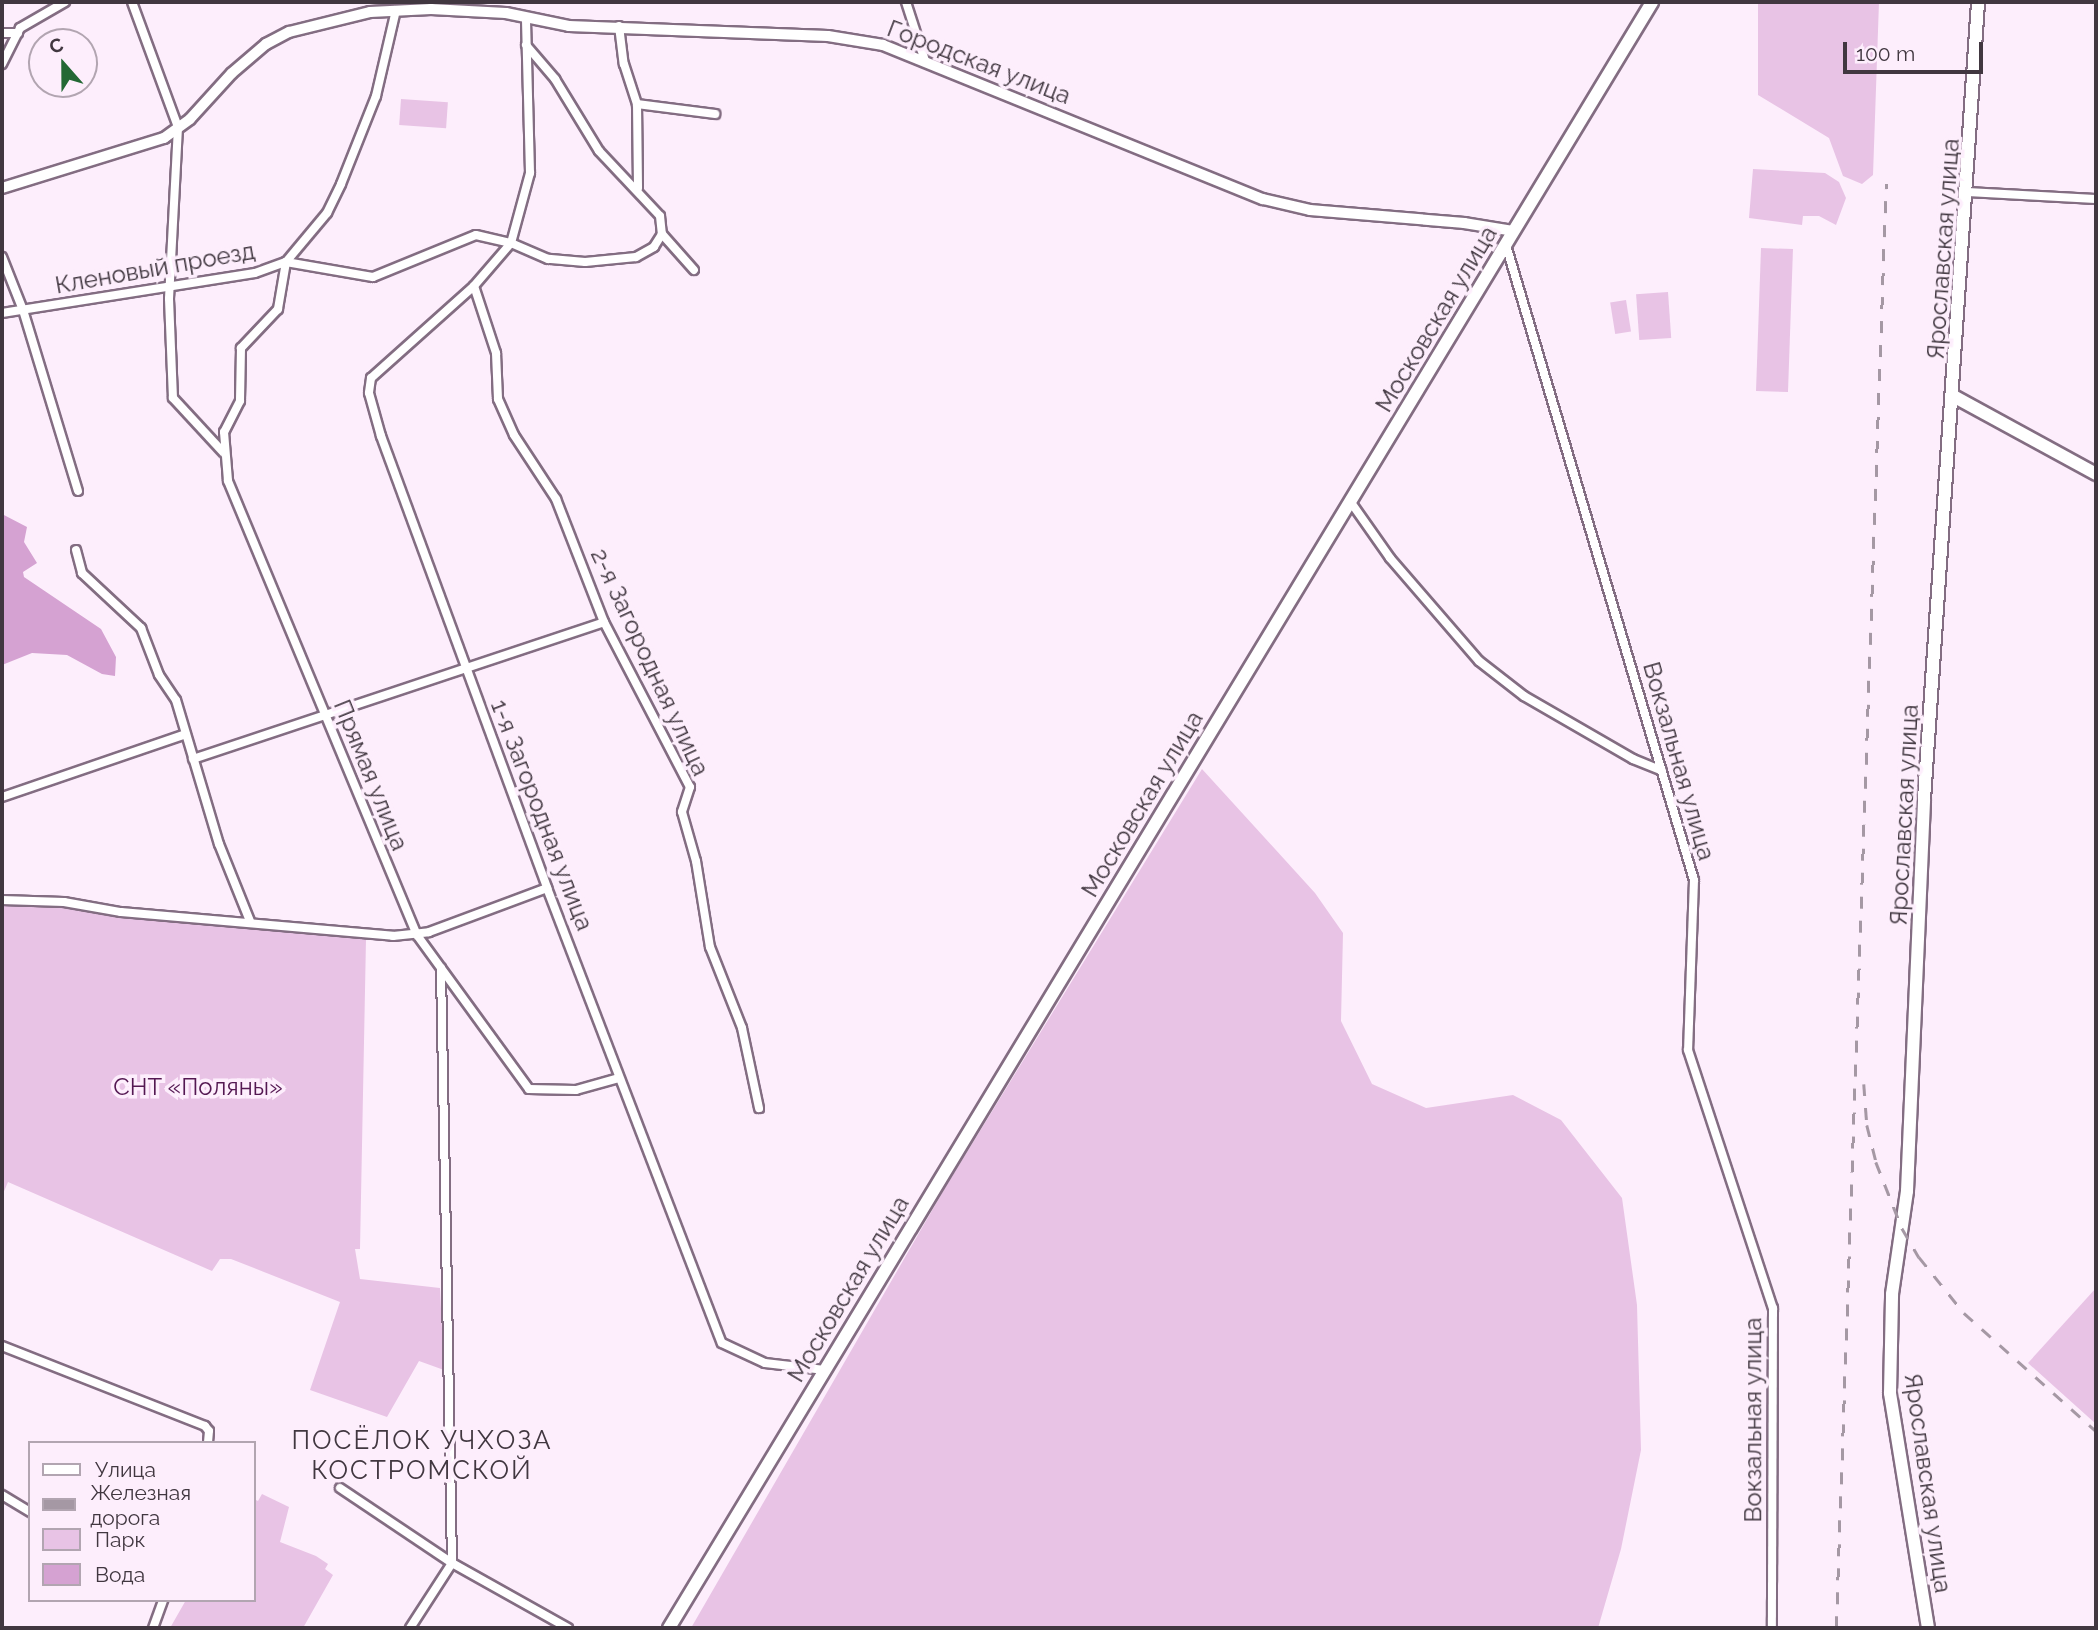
<!DOCTYPE html>
<meta charset="utf-8">
<style>
body{margin:0}
#map{position:relative;width:2098px;height:1630px;overflow:hidden;background:#fdeefc;font-family:Raleway,sans-serif}
div>[style]{position:absolute}
.green>*{inset:0;background:#e8c3e5;transform-origin:0 0}
.water>*{inset:0;background:#d5a2d2}
.roads{filter:drop-shadow(2px 0 #836d82) drop-shadow(-2px 0 #836d82) drop-shadow(0 2px #836d82) drop-shadow(0 -2px #836d82)}
.minor>*{height:8px;margin:-4px;padding:0 4px;transform-origin:4px;border-radius:4px;background:#fff}
.tertiary>*{height:10px;margin:-5px;padding:0 5px;transform-origin:5px;border-radius:5px;background:#fff}
.secondary>*{height:12px;margin:-6px;padding:0 6px;transform-origin:6px;border-radius:6px;background:#fff}
.rail>*{height:2.5px;margin-top:-1.25px;transform-origin:0;background:repeating-linear-gradient(90deg,#a598a4 0 12px,transparent 0 24px)}
span{translate:-50% -50%;white-space:nowrap;text-align:center;line-height:1.15;-webkit-text-stroke:7px #fdeefc;paint-order:stroke}
.street-label{font-size:24px;color:#413740}
.park-label{font-size:24px;color:#541852}
.neighbourhood-label{font-size:26px;color:#413740;letter-spacing:2px}
.frame{position:absolute;inset:0;border:4px solid #413740;pointer-events:none}
.legend{position:absolute;left:28px;top:1441px;width:228px;height:161px;box-sizing:border-box;background:#fdeefc;border:2px solid #b2a5b1;margin:0;padding:9px 12px;list-style:none;font-size:21px;color:#413740}
.legend li{display:flex;align-items:center;gap:14px;height:35px}
.legend b{width:35px;border:2px solid #b2a5b1}
.north{position:absolute;left:28px;top:28px;width:70px;height:70px;box-sizing:border-box;background:#fdeefc;border:2px solid #b2a5b1;border-radius:50%;rotate:339deg;font-size:19px;font-weight:700;line-height:28px;text-align:center;color:#413740}
.north::after{content:'';display:block;margin:auto;width:24px;height:32px;background:#236834;clip-path:polygon(50% 0,100% 100%,50% 72%,0 100%)}
.scale{position:absolute;left:1843px;top:42px;width:140px;height:32px;box-sizing:border-box;border:4px solid #413740;border-top:0;padding-left:9px;font-size:21px;line-height:24px;white-space:nowrap;color:#413740;-webkit-text-stroke:5px #fdeefc;paint-order:stroke}
</style>
<div id="map">
<div class="green">
<i style="clip-path:polygon(1758px 2px,1879px 2px,1873px 175px,1862px 184px,1843px 176px,1829px 138px,1758px 95px)"></i>
<i style="left:401px;top:99px;width:47px;height:26px;rotate:4deg"></i>
<i style="clip-path:polygon(1753px 169px,1825px 173px,1839px 182px,1846px 198px,1836px 225px,1819px 216px,1803px 216px,1802px 225px,1749px 218px)"></i>
<i style="left:1761px;top:248px;width:32px;height:143px;rotate:2deg"></i>
<i style="left:1668px;top:292px;width:46px;height:32px;rotate:86deg"></i>
<i style="left:1626px;top:300px;width:32px;height:16px;rotate:81deg"></i>
<i style="clip-path:polygon(1202px 769px,1315px 893px,1343px 933px,1341px 1021px,1372px 1084px,1426px 1108px,1513px 1095px,1561px 1120px,1622px 1198px,1637px 1305px,1641px 1450px,1621px 1549px,1598px 1628px,691px 1628px,945px 1188px)"></i>
<i style="clip-path:polygon(2px 904px,64px 905px,170px 921px,366px 939px,360px 1249px,355px 1249px,360px 1279px,440px 1288px,444px 1370px,419px 1361px,387px 1417px,310px 1390px,340px 1302px,231px 1259px,220px 1259px,212px 1271px,8px 1182px,2px 1196px)"></i>
<i style="clip-path:polygon(2096px 1288px,2096px 1424px,2028px 1363px)"></i>
<i style="clip-path:polygon(262px 1494px,289px 1507px,280px 1542px,316px 1556px,328px 1564px,325px 1569px,333px 1575px,303px 1628px,170px 1628px,186px 1600px,254px 1600px,254px 1499px,258px 1501px)"></i>
</div>
<div class="water">
<i style="clip-path:polygon(2px 514px,27px 527px,24px 542px,37px 563px,23px 572px,24px 577px,101px 629px,116px 657px,115px 676px,102px 674px,67px 655px,32px 653px,2px 665px)"></i>
</div>
<div class="roads">
<div class="minor">
<i style="left:132px;top:2px;width:133px;rotate:69.8deg"></i>
<i style="left:178px;top:127px;width:172px;rotate:93deg"></i>
<i style="left:169px;top:299px;width:99px;rotate:87.7deg"></i>
<i style="left:173px;top:398px;width:74px;rotate:47.2deg"></i>
<i style="left:906px;top:2px;width:62px;rotate:72.1deg"></i>
<i style="left:619px;top:26px;width:38px;rotate:83deg"></i>
<i style="left:624px;top:64px;width:42px;rotate:72deg"></i>
<i style="left:637px;top:104px;width:84px;rotate:89.3deg"></i>
<i style="left:2px;top:33px;width:16px"></i>
<i style="left:526px;top:45px;width:45px;rotate:49.5deg"></i>
<i style="left:555px;top:79px;width:84px;rotate:58.6deg"></i>
<i style="left:599px;top:151px;width:89px;rotate:46.8deg"></i>
<i style="left:660px;top:216px;width:18px;rotate:84deg"></i>
<i style="left:662px;top:234px;width:15px;rotate:122deg"></i>
<i style="left:654px;top:247px;width:21px;rotate:151deg"></i>
<i style="left:636px;top:257px;width:51px;rotate:174.4deg"></i>
<i style="left:585px;top:262px;width:37px;rotate:-175deg"></i>
<i style="left:548px;top:259px;width:40px;rotate:-156.6deg"></i>
<i style="left:511px;top:243px;width:57px;rotate:130.7deg"></i>
<i style="left:474px;top:286px;width:138px;rotate:138.2deg"></i>
<i style="left:371px;top:378px;width:15px;rotate:98deg"></i>
<i style="left:369px;top:393px;width:45px;rotate:74.4deg"></i>
<i style="left:381px;top:436px;width:482px;rotate:69.8deg"></i>
<i style="left:547px;top:888px;width:487px;rotate:69deg"></i>
<i style="left:722px;top:1343px;width:47px;rotate:24.9deg"></i>
<i style="left:765px;top:1363px;width:60px;rotate:6.7deg"></i>
<i style="left:2px;top:64px;width:40px;rotate:-63.4deg"></i>
<i style="left:20px;top:28px;width:52px;rotate:-30deg"></i>
<i style="left:637px;top:104px;width:79px;rotate:7.3deg"></i>
<i style="left:1967px;top:192px;width:129px;rotate:3.1deg"></i>
<i style="left:662px;top:234px;width:48px;rotate:48.4deg"></i>
<i style="left:1506px;top:245px;width:662px;rotate:73.51deg"></i>
<i style="left:1694px;top:880px;width:170px;rotate:92deg"></i>
<i style="left:1688px;top:1050px;width:272px;rotate:71.8deg"></i>
<i style="left:1773px;top:1308px;width:320px;rotate:90.2deg"></i>
<i style="left:2px;top:257px;width:57px;rotate:68.4deg"></i>
<i style="left:23px;top:310px;width:189px;rotate:73.1deg"></i>
<i style="left:286px;top:262px;width:48px;rotate:99.7deg"></i>
<i style="left:278px;top:309px;width:54px;rotate:133.5deg"></i>
<i style="left:241px;top:348px;width:53px;rotate:91.1deg"></i>
<i style="left:240px;top:401px;width:35px;rotate:117deg"></i>
<i style="left:224px;top:432px;width:49px;rotate:85.3deg"></i>
<i style="left:228px;top:481px;width:492px;rotate:67.4deg"></i>
<i style="left:417px;top:935px;width:190px;rotate:54deg"></i>
<i style="left:529px;top:1089px;width:47px;rotate:1.2deg"></i>
<i style="left:576px;top:1090px;width:45px;rotate:-15.6deg"></i>
<i style="left:286px;top:262px;width:88px;rotate:9.8deg"></i>
<i style="left:373px;top:277px;width:111px;rotate:-22.2deg"></i>
<i style="left:476px;top:235px;width:36px;rotate:13deg"></i>
<i style="left:511px;top:243px;width:73px;rotate:-74.8deg"></i>
<i style="left:530px;top:173px;width:154px;rotate:-91.5deg"></i>
<i style="left:474px;top:286px;width:71px;rotate:71.8deg"></i>
<i style="left:496px;top:353px;width:46px;rotate:87.5deg"></i>
<i style="left:498px;top:399px;width:39px;rotate:66deg"></i>
<i style="left:514px;top:435px;width:77px;rotate:56.7deg"></i>
<i style="left:556px;top:499px;width:132px;rotate:68.7deg"></i>
<i style="left:604px;top:622px;width:186px;rotate:62.5deg"></i>
<i style="left:690px;top:787px;width:26px;rotate:108deg"></i>
<i style="left:682px;top:812px;width:51px;rotate:74.1deg"></i>
<i style="left:696px;top:861px;width:87px;rotate:80.8deg"></i>
<i style="left:710px;top:947px;width:87px;rotate:68.4deg"></i>
<i style="left:742px;top:1028px;width:82px;rotate:78deg"></i>
<i style="left:2px;top:313px;width:256px;rotate:-9deg"></i>
<i style="left:255px;top:273px;width:33px;rotate:-20deg"></i>
<i style="left:286px;top:262px;width:64px;rotate:-50.1deg"></i>
<i style="left:327px;top:213px;width:32px;rotate:-64deg"></i>
<i style="left:341px;top:184px;width:95px;rotate:-68.3deg"></i>
<i style="left:376px;top:96px;width:88px;rotate:-76.9deg"></i>
<i style="left:1350px;top:501px;width:70px;rotate:54.9deg"></i>
<i style="left:1390px;top:558px;width:136px;rotate:49.2deg"></i>
<i style="left:1479px;top:661px;width:57px;rotate:37.9deg"></i>
<i style="left:1524px;top:696px;width:126px;rotate:30deg"></i>
<i style="left:1633px;top:759px;width:31px;rotate:22deg"></i>
<i style="left:76px;top:550px;width:24px;rotate:75deg"></i>
<i style="left:82px;top:573px;width:81px;rotate:43deg"></i>
<i style="left:141px;top:628px;width:50px;rotate:69deg"></i>
<i style="left:159px;top:675px;width:30px;rotate:56deg"></i>
<i style="left:176px;top:700px;width:150px;rotate:73.4deg"></i>
<i style="left:219px;top:844px;width:83px;rotate:68.1deg"></i>
<i style="left:193px;top:759px;width:433px;rotate:-18.4deg"></i>
<i style="left:2px;top:797px;width:194px;rotate:-18.9deg"></i>
<i style="left:2px;top:900px;width:62px;rotate:1.8deg"></i>
<i style="left:64px;top:902px;width:58px;rotate:10deg"></i>
<i style="left:121px;top:912px;width:273px;rotate:5deg"></i>
<i style="left:393px;top:936px;width:36px;rotate:-6deg"></i>
<i style="left:429px;top:932px;width:126px;rotate:-20.4deg"></i>
<i style="left:2px;top:1346px;width:218px;rotate:21.5deg"></i>
<i style="left:205px;top:1426px;width:6px;rotate:51deg"></i>
<i style="left:209px;top:1431px;width:12px;rotate:95deg"></i>
<i style="left:340px;top:1488px;width:135px;rotate:33.8deg"></i>
<i style="left:452px;top:1563px;width:133px;rotate:29.3deg"></i>
<i style="left:2px;top:1495px;width:33px;rotate:31deg"></i>
<i style="left:153px;top:1628px;width:30px;rotate:-70deg"></i>
<i style="left:410px;top:1628px;width:77px;rotate:-57.1deg"></i>
<i style="left:452px;top:1563px;width:595px;rotate:-91.06deg"></i>
</div>
<div class="tertiary">
<i style="left:2px;top:188px;width:170px;rotate:-17.2deg"></i>
<i style="left:164px;top:138px;width:32px;rotate:-36deg"></i>
<i style="left:190px;top:119px;width:62px;rotate:-47.6deg"></i>
<i style="left:232px;top:73px;width:45px;rotate:-40.5deg"></i>
<i style="left:266px;top:44px;width:26px;rotate:-28deg"></i>
<i style="left:289px;top:32px;width:83px;rotate:-13.9deg"></i>
<i style="left:370px;top:12px;width:61px;rotate:-2.8deg"></i>
<i style="left:431px;top:9px;width:75px;rotate:3.1deg"></i>
<i style="left:506px;top:13px;width:64px;rotate:11.7deg"></i>
<i style="left:569px;top:26px;width:259px;rotate:2.2deg"></i>
<i style="left:828px;top:36px;width:56px;rotate:9.3deg"></i>
<i style="left:883px;top:45px;width:410px;rotate:22.1deg"></i>
<i style="left:1263px;top:199px;width:48px;rotate:13.2deg"></i>
<i style="left:1310px;top:210px;width:155px;rotate:4.8deg"></i>
<i style="left:1464px;top:223px;width:51px;rotate:9.1deg"></i>
</div>
<div class="secondary">
<i style="left:1955px;top:397px;width:161px;rotate:28.6deg"></i>
<i style="left:669px;top:1628px;width:1900px;rotate:-58.84deg"></i>
<i style="left:1928px;top:1628px;width:238px;rotate:-99.2deg"></i>
<i style="left:1890px;top:1393px;width:99px;rotate:-88.8deg"></i>
<i style="left:1892px;top:1294px;width:104px;rotate:-81.7deg"></i>
<i style="left:1907px;top:1191px;width:392px;rotate:-87.5deg"></i>
<i style="left:1924px;top:799px;width:799px;rotate:-86.12deg"></i>
</div>
</div>
<div class="rail">
<i style="left:1864px;top:1084px;width:41px;rotate:85.8deg"></i>
<i style="left:1867px;top:1125px;width:38px;rotate:76deg"></i>
<i style="left:1876px;top:1162px;width:71px;rotate:68.5deg"></i>
<i style="left:1902px;top:1228px;width:34px;rotate:60deg"></i>
<i style="left:1919px;top:1257px;width:72px;rotate:51.2deg"></i>
<i style="left:1964px;top:1313px;width:177px;rotate:41.8deg"></i>
<i style="left:1836px;top:1628px;width:1445px;rotate:-88.02deg"></i>
</div>
<div class="street-label">
<span style="left:979px;top:62px;rotate:21deg">Городская улица</span>
<span style="left:1943px;top:249px;rotate:-86deg">Ярославская улица</span>
<span style="left:155px;top:268px;rotate:-10deg">Кленовый проезд</span>
<span style="left:1436px;top:319px;rotate:-59deg">Московская улица</span>
<span style="left:650px;top:662px;rotate:65deg">2-я Загородная улица</span>
<span style="left:1679px;top:761px;rotate:74deg">Вокзальная улица</span>
<span style="left:371px;top:775px;rotate:68deg">Прямая улица</span>
<span style="left:1142px;top:804px;rotate:-59deg">Московская улица</span>
<span style="left:542px;top:815px;rotate:69deg">1-я Загородная улица</span>
<span style="left:1904px;top:815px;rotate:-87deg">Ярославская улица</span>
<span style="left:848px;top:1289px;rotate:-59deg">Московская улица</span>
<span style="left:1753px;top:1420px;rotate:-90deg">Вокзальная улица</span>
<span style="left:1928px;top:1483px;rotate:82deg">Ярославская улица</span>
</div>
<div class="park-label">
<span style="left:198px;top:1087px">СНТ «Поляны»</span>
</div>
<div class="neighbourhood-label">
<span style="left:422px;top:1456px">ПОСЁЛОК УЧХОЗА<br>КОСТРОМСКОЙ</span>
</div>
<div class="frame"></div>
<ul class="legend">
<li><b style="height:9px;background:#fff"></b>Улица</li>
<li><b style="height:9px;background:#a598a4"></b>Железная дорога</li>
<li><b style="height:19px;background:#e8c3e5"></b>Парк</li>
<li><b style="height:19px;background:#d5a2d2"></b>Вода</li>
</ul>
<div class="north">С</div>
<div class="scale">100 m</div>
</div>
